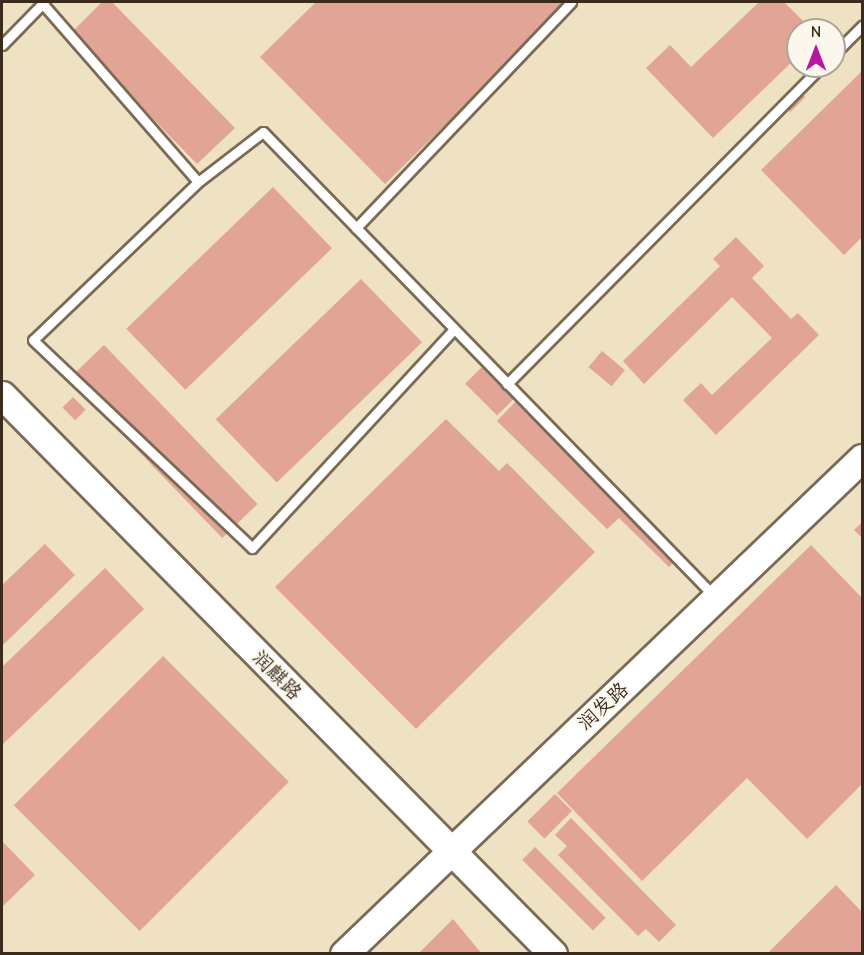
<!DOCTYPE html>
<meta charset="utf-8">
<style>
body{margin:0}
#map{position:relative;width:864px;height:955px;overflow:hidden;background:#efe2c3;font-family:"Comic Neue","LXGW WenKai TC",sans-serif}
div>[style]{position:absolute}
.building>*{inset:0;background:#e1a495;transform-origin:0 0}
.roads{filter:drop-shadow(2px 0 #7a6a58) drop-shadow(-2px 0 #7a6a58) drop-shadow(0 2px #7a6a58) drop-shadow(0 -2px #7a6a58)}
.lane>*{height:9px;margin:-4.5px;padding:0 4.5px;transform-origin:4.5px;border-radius:4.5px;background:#fff}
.secondary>*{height:27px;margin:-13.5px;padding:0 13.5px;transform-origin:13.5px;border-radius:13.5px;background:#fff}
span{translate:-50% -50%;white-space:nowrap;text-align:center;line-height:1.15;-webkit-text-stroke:5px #fbf7ec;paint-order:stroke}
.street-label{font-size:20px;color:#3b2a1e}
.frame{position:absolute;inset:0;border:3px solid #3b2a1e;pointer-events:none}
.north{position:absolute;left:786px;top:18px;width:60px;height:60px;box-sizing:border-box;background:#fbf7ec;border:2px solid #aea59a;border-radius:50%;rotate:0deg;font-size:16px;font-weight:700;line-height:24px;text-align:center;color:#3b2a1e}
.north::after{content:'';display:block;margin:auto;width:21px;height:27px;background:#b5179e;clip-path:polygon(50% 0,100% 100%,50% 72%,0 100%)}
</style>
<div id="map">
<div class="building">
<i style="clip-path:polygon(102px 2px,112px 2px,235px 128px,197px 164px,70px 34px)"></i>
<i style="clip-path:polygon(316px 2px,571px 2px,385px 184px,260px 57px)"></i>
<i style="clip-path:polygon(759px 2px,784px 2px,812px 30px,798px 30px,798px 56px,713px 138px,646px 68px,670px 45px,691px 67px)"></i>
<i style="clip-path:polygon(862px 71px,862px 237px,844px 255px,761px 170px)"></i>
<i style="left:796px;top:88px;width:13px;height:21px;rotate:45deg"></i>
<i style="left:273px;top:187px;width:85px;height:204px;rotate:46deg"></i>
<i style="clip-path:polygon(736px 237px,764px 266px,752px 278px,791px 319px,798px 313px,819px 335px,716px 435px,683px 400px,701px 383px,712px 395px,772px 338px,732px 297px,644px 384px,623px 361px,720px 266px,713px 259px)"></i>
<i style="left:361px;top:279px;width:88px;height:202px;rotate:46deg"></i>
<i style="left:104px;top:345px;width:221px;height:49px;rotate:46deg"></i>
<i style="left:602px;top:351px;width:30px;height:21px;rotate:40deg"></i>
<i style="left:485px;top:364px;width:45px;height:28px;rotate:45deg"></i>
<i style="left:73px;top:397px;width:18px;height:15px;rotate:45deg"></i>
<i style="clip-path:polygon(517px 400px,679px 557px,669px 567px,619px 518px,607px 529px,497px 421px)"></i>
<i style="clip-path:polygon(446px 419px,499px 471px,507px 463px,595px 552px,416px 729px,275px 587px)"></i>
<i style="clip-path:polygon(862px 522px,862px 538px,854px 530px)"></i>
<i style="clip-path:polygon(45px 544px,75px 575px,2px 646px,2px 585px)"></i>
<i style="clip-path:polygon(811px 545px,862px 598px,862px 784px,807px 839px,747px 778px,642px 881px,557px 793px)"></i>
<i style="clip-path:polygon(105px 568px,144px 609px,2px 745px,2px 667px)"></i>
<i style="left:163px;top:656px;width:178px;height:211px;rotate:45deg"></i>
<i style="left:555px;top:794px;width:24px;height:39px;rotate:45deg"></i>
<i style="clip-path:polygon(571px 818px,676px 925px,659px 942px,646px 929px,638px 936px,558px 855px,567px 846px,555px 835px)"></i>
<i style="clip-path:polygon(2px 841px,35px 875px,2px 907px)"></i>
<i style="left:535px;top:847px;width:100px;height:18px;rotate:45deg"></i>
<i style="clip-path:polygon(836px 885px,862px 912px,862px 954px,767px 954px)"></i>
<i style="clip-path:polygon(453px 919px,482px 954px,418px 954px)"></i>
</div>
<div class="roads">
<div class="lane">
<i style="left:42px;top:3px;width:237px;rotate:48.9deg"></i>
<i style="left:198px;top:182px;width:82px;rotate:-37.6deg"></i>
<i style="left:263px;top:132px;width:648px;rotate:45.81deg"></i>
<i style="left:2px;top:45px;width:60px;rotate:-45.7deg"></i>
<i style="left:834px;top:54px;width:40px;rotate:-45deg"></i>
<i style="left:198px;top:182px;width:228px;rotate:136.2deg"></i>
<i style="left:33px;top:340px;width:302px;rotate:43.5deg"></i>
<i style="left:252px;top:548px;width:298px;rotate:-47.3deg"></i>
<i style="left:356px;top:228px;width:312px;rotate:-46.4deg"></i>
<i style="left:507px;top:384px;width:448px;rotate:-45.3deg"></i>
</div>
<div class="secondary">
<i style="left:2px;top:395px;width:785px;rotate:45.41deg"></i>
<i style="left:344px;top:954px;width:717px;rotate:-43.76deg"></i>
</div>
</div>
<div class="street-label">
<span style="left:277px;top:675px;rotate:45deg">润麒路</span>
<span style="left:603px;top:706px;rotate:-42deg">润发路</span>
</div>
<div class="frame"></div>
<div class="north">N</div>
</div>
